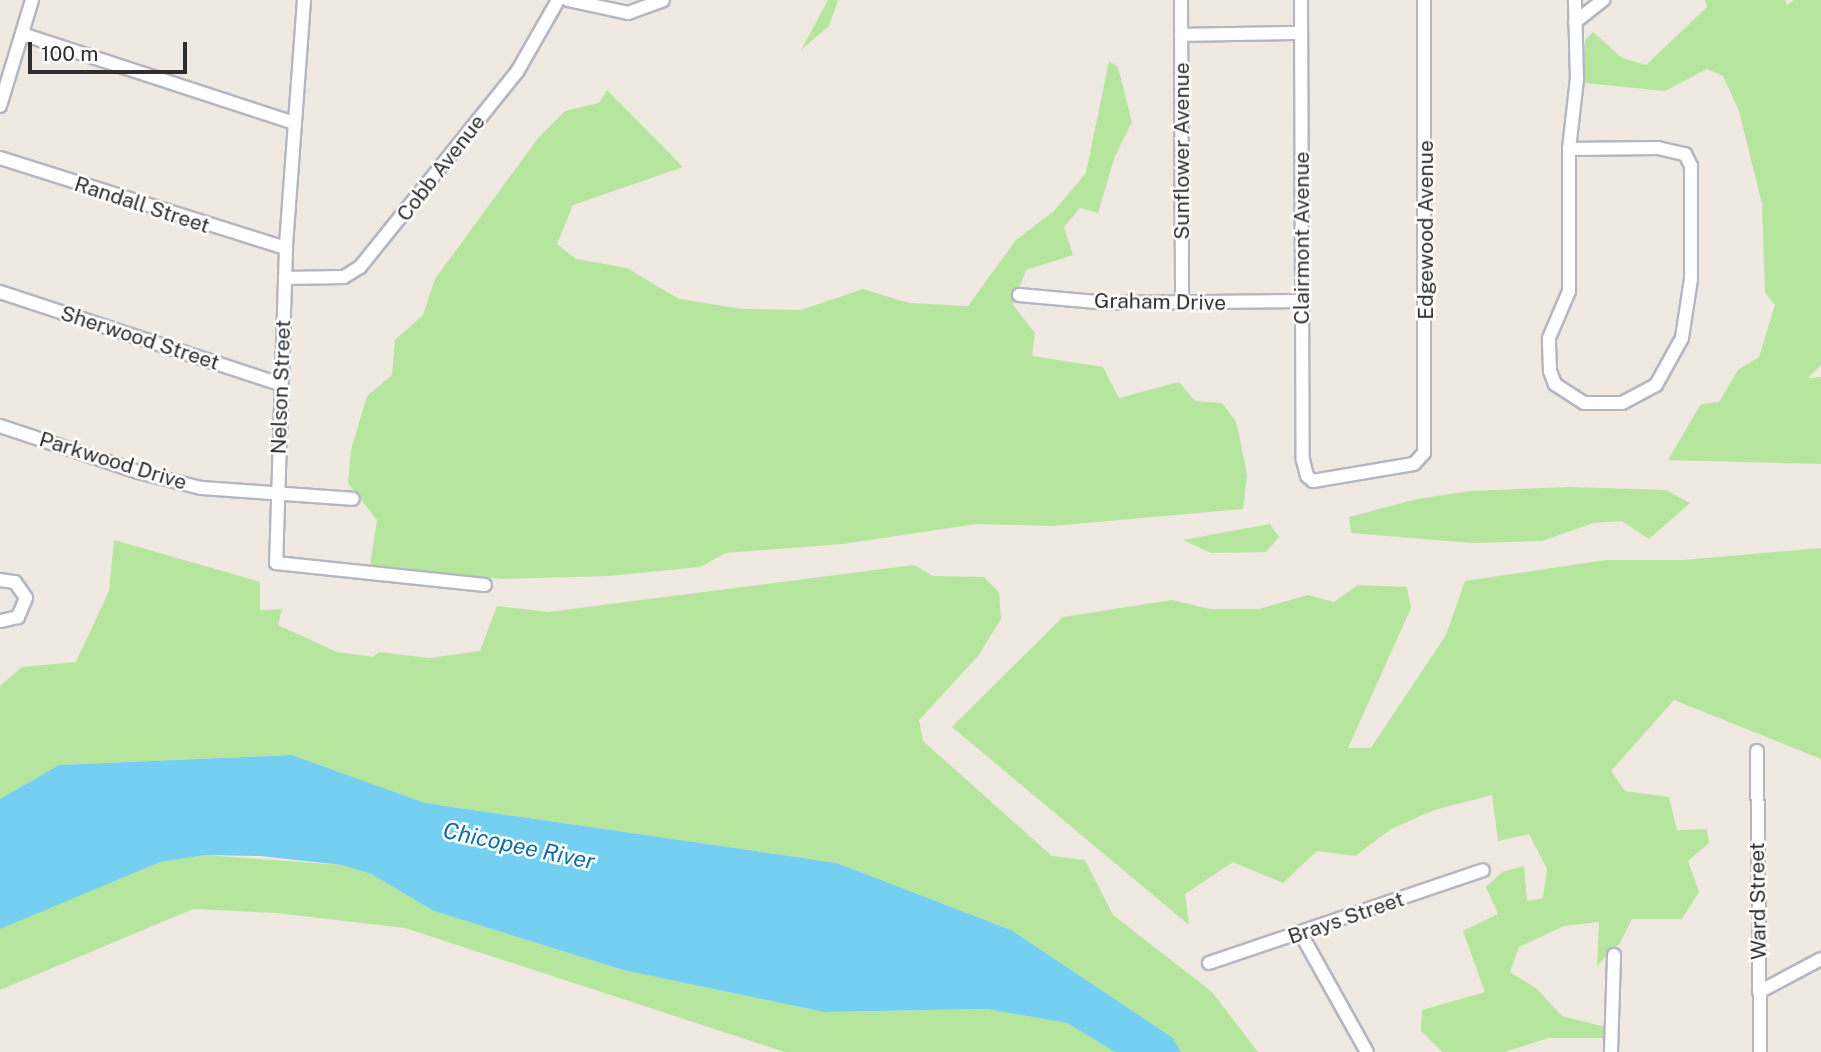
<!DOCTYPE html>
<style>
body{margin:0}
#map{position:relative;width:1821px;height:1052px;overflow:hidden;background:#efe9e1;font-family:"Public Sans",sans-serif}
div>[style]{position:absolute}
.green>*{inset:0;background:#b6e59e}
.water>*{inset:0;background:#75cff0}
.roads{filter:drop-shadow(2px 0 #b4b7c1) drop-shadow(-2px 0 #b4b7c1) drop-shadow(0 2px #b4b7c1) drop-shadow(0 -2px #b4b7c1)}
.street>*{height:12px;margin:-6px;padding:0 6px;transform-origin:6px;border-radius:6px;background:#fff}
span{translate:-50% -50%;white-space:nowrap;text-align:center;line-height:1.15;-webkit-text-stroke:5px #fff;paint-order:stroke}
.street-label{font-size:21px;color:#2e2e2e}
.water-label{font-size:23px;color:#0d6fa3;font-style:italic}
.scale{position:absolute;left:28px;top:42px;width:159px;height:32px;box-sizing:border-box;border:4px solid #2e2e2e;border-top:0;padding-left:9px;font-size:21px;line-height:24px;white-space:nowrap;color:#2e2e2e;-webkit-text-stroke:5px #fff;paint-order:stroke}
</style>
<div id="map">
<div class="green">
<i style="clip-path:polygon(828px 0,838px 0,829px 26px,801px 50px)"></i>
<i style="clip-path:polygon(1705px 0,1785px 0,1787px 5px,1794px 0,1821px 0,1821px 365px,1808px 378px,1821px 377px,1821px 464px,1668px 460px,1701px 404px,1719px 402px,1738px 370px,1759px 357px,1775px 305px,1765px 293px,1762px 204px,1739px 111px,1723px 76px,1707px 69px,1665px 91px,1585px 83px,1585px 40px,1593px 32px,1622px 58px,1646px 65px,1707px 7px)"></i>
<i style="clip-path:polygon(1109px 61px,1118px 67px,1132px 122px,1115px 156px,1098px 213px,1080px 208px,1064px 227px,1073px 255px,1026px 270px,1013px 305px,1035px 333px,1032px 356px,1103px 367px,1119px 398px,1179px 382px,1195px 401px,1222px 403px,1236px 422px,1241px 444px,1247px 475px,1243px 509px,1052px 526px,976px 524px,843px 544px,726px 553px,700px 567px,608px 576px,502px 579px,370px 566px,377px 520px,348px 483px,351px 450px,367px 396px,392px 375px,395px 340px,423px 315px,435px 279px,539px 137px,565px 111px,599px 103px,607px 90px,683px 167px,573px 205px,557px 244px,576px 259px,627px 268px,679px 299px,742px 309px,801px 310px,863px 289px,909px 303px,968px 306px,1016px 240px,1054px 211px,1086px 173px)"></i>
<i style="clip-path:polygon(1569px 487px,1666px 490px,1690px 503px,1649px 539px,1622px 521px,1593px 523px,1542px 541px,1472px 543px,1351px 533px,1349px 517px,1417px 499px,1471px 491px)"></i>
<i style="clip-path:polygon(1270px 524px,1279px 537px,1266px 552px,1211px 553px,1183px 540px)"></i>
<i style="clip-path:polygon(114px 540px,260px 582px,260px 610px,282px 609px,278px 625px,337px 652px,373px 657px,379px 652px,429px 658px,480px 651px,497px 606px,548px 612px,914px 565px,933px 576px,984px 577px,999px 592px,1001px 619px,978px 656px,919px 720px,923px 741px,1052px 856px,1085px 860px,1113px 915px,1212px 992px,1258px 1052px,1181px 1052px,1173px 1038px,1011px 930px,837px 863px,425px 803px,292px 755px,59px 765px,0 799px,0 686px,22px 667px,76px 662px,109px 591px)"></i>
<i style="clip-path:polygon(1821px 548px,1821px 759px,1674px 700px,1611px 771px,1625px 791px,1669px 797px,1677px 830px,1707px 829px,1709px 843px,1688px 861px,1699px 892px,1682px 919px,1632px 919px,1620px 943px,1597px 966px,1599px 922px,1564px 926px,1519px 947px,1510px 972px,1537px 989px,1562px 1016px,1605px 1027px,1606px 1038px,1549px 1038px,1504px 1052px,1442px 1052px,1421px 1031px,1422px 1010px,1485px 992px,1463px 931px,1498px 914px,1486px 887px,1502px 872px,1524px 866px,1527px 901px,1543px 898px,1547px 869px,1529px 834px,1498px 841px,1492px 795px,1434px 810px,1391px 829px,1355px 856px,1317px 851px,1283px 883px,1233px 862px,1185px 894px,1189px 925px,952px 727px,1063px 617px,1172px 600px,1210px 609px,1259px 609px,1308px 595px,1334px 602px,1358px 585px,1407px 587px,1411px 608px,1348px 748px,1371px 748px,1446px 635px,1465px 581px,1606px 560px,1684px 560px)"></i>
<i style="clip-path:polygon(206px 855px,342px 865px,371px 874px,434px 911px,623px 970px,824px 1012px,987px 1009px,1067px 1023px,1115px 1052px,785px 1052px,405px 928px,276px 913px,193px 909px,0 990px,0 929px,116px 876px,160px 862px)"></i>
</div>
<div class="water">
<i style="clip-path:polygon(292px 755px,425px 803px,837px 863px,1011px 930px,1173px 1038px,1181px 1052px,1115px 1052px,1067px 1023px,987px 1009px,824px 1012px,623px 970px,434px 911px,371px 874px,342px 865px,260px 856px,206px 855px,160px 862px,0 929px,0 799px,59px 765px)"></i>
</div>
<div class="roads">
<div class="street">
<i style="left:304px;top:0;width:249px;rotate:94.2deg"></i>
<i style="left:286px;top:248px;width:315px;rotate:91.8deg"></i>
<i style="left:276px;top:563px;width:210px;rotate:6deg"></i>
<i style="left:568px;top:0;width:61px;rotate:12.2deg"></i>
<i style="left:628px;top:13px;width:37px;rotate:-20deg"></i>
<i style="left:1181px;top:0;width:302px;rotate:89.8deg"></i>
<i style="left:1301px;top:0;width:460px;rotate:89.8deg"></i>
<i style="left:1303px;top:460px;width:16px;rotate:76deg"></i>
<i style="left:1307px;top:476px;width:8px;rotate:40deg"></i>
<i style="left:1313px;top:481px;width:102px;rotate:-9.6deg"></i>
<i style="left:1414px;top:464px;width:15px;rotate:-48deg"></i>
<i style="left:1424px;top:453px;width:453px;rotate:-90deg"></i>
<i style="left:1575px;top:22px;width:36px;rotate:-38deg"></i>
<i style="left:22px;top:34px;width:286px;rotate:18.1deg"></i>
<i style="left:1181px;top:35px;width:120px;rotate:-1deg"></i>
<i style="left:0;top:106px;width:111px;rotate:-73.2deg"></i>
<i style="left:1569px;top:149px;width:89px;rotate:-0.6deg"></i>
<i style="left:1658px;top:148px;width:28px;rotate:13deg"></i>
<i style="left:1685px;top:154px;width:13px;rotate:63deg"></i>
<i style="left:1691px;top:166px;width:113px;rotate:90deg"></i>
<i style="left:1691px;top:279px;width:60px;rotate:98.7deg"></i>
<i style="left:1682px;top:338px;width:54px;rotate:119deg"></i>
<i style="left:1656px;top:385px;width:38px;rotate:152deg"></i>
<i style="left:1622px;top:403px;width:38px;rotate:180deg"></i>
<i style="left:1584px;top:403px;width:35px;rotate:-147deg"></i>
<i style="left:1555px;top:384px;width:14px;rotate:-111deg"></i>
<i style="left:1550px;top:371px;width:33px;rotate:-92deg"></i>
<i style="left:1549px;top:338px;width:51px;rotate:-66.9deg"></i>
<i style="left:1569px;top:291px;width:142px;rotate:-90deg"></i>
<i style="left:1569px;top:149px;width:70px;rotate:-83.5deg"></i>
<i style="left:1577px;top:79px;width:79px;rotate:-91.5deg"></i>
<i style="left:0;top:158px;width:300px;rotate:17.5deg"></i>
<i style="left:285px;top:278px;width:59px;rotate:-1deg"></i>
<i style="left:344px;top:277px;width:19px;rotate:-32deg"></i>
<i style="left:360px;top:267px;width:250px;rotate:-51.2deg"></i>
<i style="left:517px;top:72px;width:83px;rotate:-60.3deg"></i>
<i style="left:0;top:292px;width:294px;rotate:18.2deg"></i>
<i style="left:1019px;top:295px;width:89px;rotate:5.1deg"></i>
<i style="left:1108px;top:303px;width:193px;rotate:-0.6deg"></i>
<i style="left:0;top:426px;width:145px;rotate:18.4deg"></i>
<i style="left:138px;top:472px;width:65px;rotate:14.3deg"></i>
<i style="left:201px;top:488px;width:152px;rotate:4.1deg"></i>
<i style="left:0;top:580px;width:15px;rotate:8deg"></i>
<i style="left:15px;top:582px;width:19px;rotate:55deg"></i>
<i style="left:26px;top:598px;width:21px;rotate:113deg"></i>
<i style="left:18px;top:617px;width:18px;rotate:167deg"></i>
<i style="left:1757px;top:751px;width:301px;rotate:89.4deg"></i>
<i style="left:1301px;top:934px;width:135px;rotate:60.8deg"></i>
<i style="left:1209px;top:963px;width:289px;rotate:-18.7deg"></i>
<i style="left:1759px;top:992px;width:70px;rotate:-28deg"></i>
<i style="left:1611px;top:1052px;width:97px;rotate:-88.2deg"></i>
</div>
</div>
<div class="street-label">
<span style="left:1182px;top:151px;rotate:-90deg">Sunflower Avenue</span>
<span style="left:441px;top:168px;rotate:-52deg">Cobb Avenue</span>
<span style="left:142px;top:205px;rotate:18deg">Randall Street</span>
<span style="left:1426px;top:230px;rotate:-90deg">Edgewood Avenue</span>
<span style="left:1302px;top:238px;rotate:-90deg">Clairmont Avenue</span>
<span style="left:1160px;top:302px;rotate:1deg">Graham Drive</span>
<span style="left:140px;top:338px;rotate:18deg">Sherwood Street</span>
<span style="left:281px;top:387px;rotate:-88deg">Nelson Street</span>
<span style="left:113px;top:461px;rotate:17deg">Parkwood Drive</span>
<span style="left:1758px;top:901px;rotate:-91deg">Ward Street</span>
<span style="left:1346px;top:918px;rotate:-19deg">Brays Street</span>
</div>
<div class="water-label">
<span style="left:519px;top:846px;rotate:12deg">Chicopee River</span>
</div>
<div class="scale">100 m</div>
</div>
